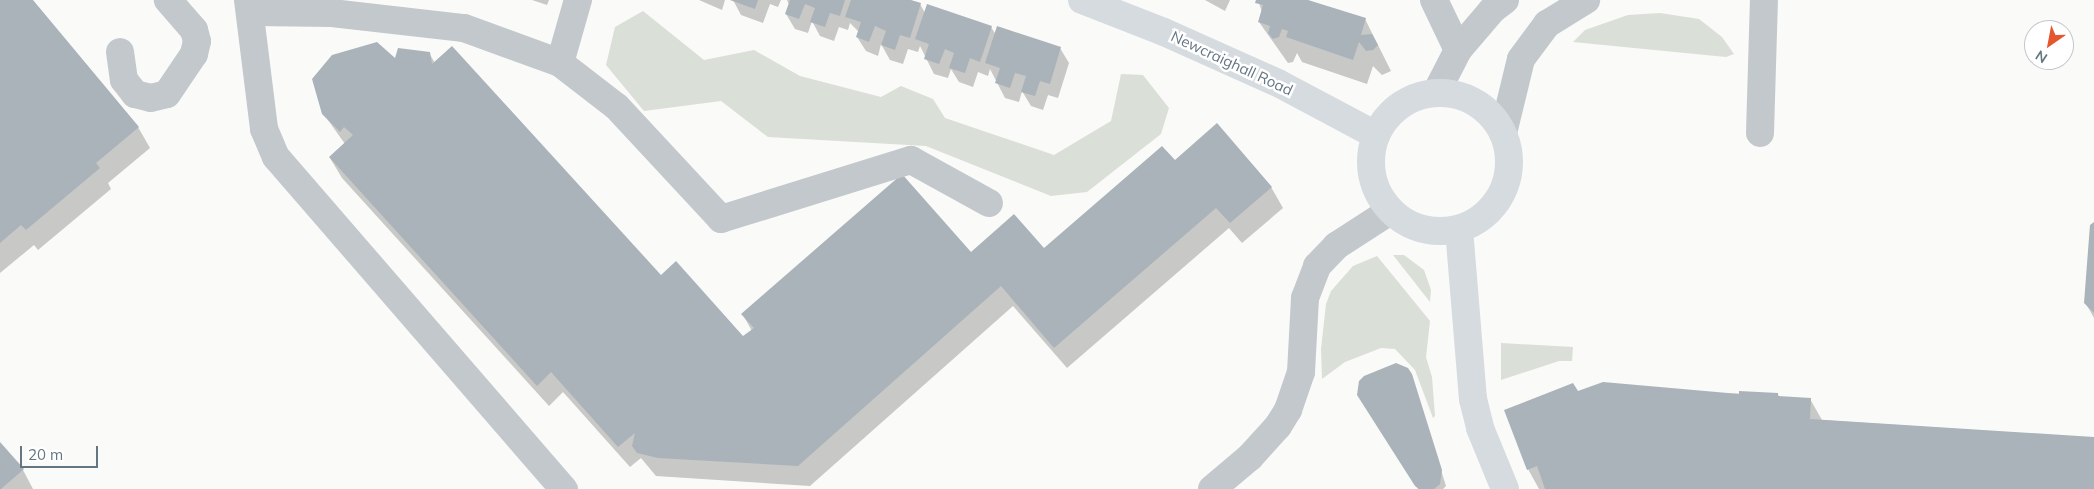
<!DOCTYPE html>
<style>
body{margin:0}
#map{position:relative;width:2094px;height:489px;overflow:hidden;background:#fafaf8;font-family:Mulish,sans-serif}
div>[style]{position:absolute}
.green>*{inset:0;background:#dadfd7}
.shadow>*{inset:0;background:#0003}
.building>*{inset:0;background:#aab3b9}
.minor>*{height:28px;margin:-14px;padding:0 14px;transform-origin:14px;border-radius:14px;background:#c3c8cc}
.major>*{height:28px;margin:-14px;padding:0 14px;transform-origin:14px;border-radius:14px;background:#d6dbdf}
.major>.ring{margin:-14px;padding:0;box-sizing:content-box;background:none;border:28px solid #d6dbdf;border-radius:50%}
span{translate:-50% -50%;white-space:nowrap;text-align:center;line-height:1.15;-webkit-text-stroke:5px #fff;paint-order:stroke}
.street-label{font-size:15px;color:#657683}
.north{position:absolute;left:2024px;top:20px;width:50px;height:50px;box-sizing:border-box;background:#fff;border:1px solid #c1c8cd;border-radius:50%;rotate:213deg;font-size:14px;font-weight:700;line-height:20px;text-align:center;color:#657683}
.north::after{content:'';display:block;margin:auto;width:18px;height:22px;background:#e4572e;clip-path:polygon(50% 0,100% 100%,50% 72%,0 100%)}
.scale{position:absolute;left:20px;top:446px;width:78px;height:22px;box-sizing:border-box;border:2px solid #657683;border-top:0;padding-left:6px;font-size:15px;line-height:18px;white-space:nowrap;color:#657683;-webkit-text-stroke:4px #fff;paint-order:stroke}
</style>
<div id="map">
<div class="green">
<i style="clip-path:polygon(643px 11px,704px 60px,754px 50px,800px 76px,881px 97px,901px 86px,933px 99px,945px 118px,1054px 155px,1111px 121px,1121px 74px,1143px 75px,1169px 108px,1161px 134px,1087px 192px,1051px 196px,926px 146px,768px 137px,721px 101px,644px 111px,606px 65px,615px 27px)"></i>
<i style="clip-path:polygon(1660px 13px,1699px 19px,1722px 37px,1734px 54px,1726px 57px,1573px 42px,1585px 30px,1628px 15px)"></i>
<i style="clip-path:polygon(1393px 255px,1404px 255px,1424px 270px,1431px 290px,1430px 302px)"></i>
<i style="clip-path:polygon(1377px 256px,1430px 321px,1426px 357px,1432px 377px,1435px 416px,1433px 418px,1415px 370px,1395px 349px,1381px 348px,1345px 362px,1322px 379px,1321px 349px,1326px 304px,1331px 291px,1353px 266px)"></i>
<i style="clip-path:polygon(1501px 343px,1573px 347px,1572px 361px,1559px 361px,1501px 380px)"></i>
</div>
<div class="shadow">
<i style="clip-path:polygon(0 0,31px 0,138px 127px,150px 148px,108px 183px,111px 189px,38px 250px,34px 245px,0 273px)"></i>
<i style="clip-path:polygon(532px 0,549px 0,547px 5px)"></i>
<i style="clip-path:polygon(699px 0,725px 0,722px 10px)"></i>
<i style="clip-path:polygon(733px 0,781px 0,778px 7px,770px 4px,763px 23px,741px 15px)"></i>
<i style="clip-path:polygon(787px 0,907px 0,920px 4px,925px 13px,991px 27px,996px 35px,1060px 48px,1069px 63px,1058px 98px,1048px 95px,1043px 110px,1031px 106px,1022px 91px,1019px 102px,1005px 98px,990px 69px,988px 76px,978px 72px,973px 87px,959px 82px,951px 69px,948px 78px,934px 74px,920px 46px,918px 52px,908px 49px,903px 64px,890px 60px,881px 44px,878px 56px,866px 51px,857px 37px,859px 32px,850px 23px,848px 30px,839px 27px,834px 41px,820px 36px,812px 21px,808px 33px,795px 29px,786px 14px,789px 5px)"></i>
<i style="clip-path:polygon(1205px 0,1230px 0,1225px 11px)"></i>
<i style="clip-path:polygon(1258px 0,1307px 0,1365px 19px,1391px 71px,1382px 75px,1373px 66px,1367px 84px,1302px 62px,1297px 53px,1293px 62px,1288px 63px,1259px 22px,1262px 12px)"></i>
<i style="clip-path:polygon(429px 53px,435px 63px,660px 277px,743px 338px,752px 331px,743px 315px,971px 254px,1044px 250px,1175px 162px,1271px 187px,1283px 208px,1242px 243px,1229px 228px,1067px 368px,1013px 306px,810px 486px,656px 476px,641px 458px,630px 467px,563px 392px,549px 406px,342px 178px,330px 158px,345px 144px,323px 113px,396px 60px)"></i>
<i style="clip-path:polygon(2094px 223px,2094px 318px,2085px 302px)"></i>
<i style="clip-path:polygon(1412px 377px,1446px 486px,1443px 489px,1418px 489px,1363px 403px)"></i>
<i style="clip-path:polygon(1577px 392px,1778px 394px,1779px 397px,1810px 399px,1822px 420px,2094px 438px,2094px 489px,1539px 489px,1528px 469px)"></i>
<i style="clip-path:polygon(0 444px,23px 470px,33px 489px,0 489px)"></i>
</div>
<div class="building">
<i style="clip-path:polygon(0 0,33px 0,139px 127px,96px 163px,100px 168px,26px 230px,21px 225px,0 243px)"></i>
<i style="clip-path:polygon(730px 0,758px 0,755px 9px)"></i>
<i style="clip-path:polygon(790px 0,845px 0,840px 16px,830px 13px,825px 27px,810px 22px,815px 8px,805px 4px,799px 19px,785px 14px)"></i>
<i style="clip-path:polygon(851px 0,911px 0,921px 3px,910px 38px,900px 35px,895px 50px,881px 45px,886px 31px,875px 26px,869px 42px,856px 37px,861px 22px,845px 17px)"></i>
<i style="clip-path:polygon(1256px 0,1308px 0,1366px 18px,1361px 35px,1372px 34px,1378px 45px,1373px 50px,1366px 51px,1359px 42px,1353px 60px,1286px 37px,1288px 31px,1282px 29px,1279px 37px,1273px 39px,1268px 33px,1270px 26px,1258px 22px,1263px 5px,1255px 3px)"></i>
<i style="clip-path:polygon(927px 4px,992px 26px,980px 62px,970px 58px,965px 73px,949px 68px,954px 53px,945px 49px,939px 64px,924px 59px,929px 44px,915px 39px)"></i>
<i style="clip-path:polygon(997px 26px,1061px 47px,1050px 84px,1040px 81px,1035px 96px,1021px 92px,1026px 76px,1015px 73px,1010px 88px,995px 83px,1000px 68px,985px 63px)"></i>
<i style="clip-path:polygon(377px 42px,395px 58px,398px 48px,430px 52px,432px 64px,452px 46px,661px 275px,676px 261px,743px 336px,754px 328px,741px 314px,902px 174px,971px 252px,1014px 214px,1044px 248px,1162px 146px,1175px 160px,1217px 123px,1272px 187px,1230px 223px,1216px 208px,1054px 348px,1001px 286px,798px 466px,658px 458px,637px 453px,632px 446px,635px 433px,618px 447px,551px 372px,537px 386px,329px 157px,353px 135px,344px 127px,340px 132px,322px 114px,312px 79px,332px 55px)"></i>
<i style="clip-path:polygon(2094px 222px,2094px 313px,2084px 303px,2090px 225px)"></i>
<i style="clip-path:polygon(1396px 363px,1408px 368px,1412px 374px,1442px 470px,1440px 484px,1434px 489px,1419px 489px,1415px 486px,1357px 395px,1359px 381px,1364px 376px)"></i>
<i style="clip-path:polygon(1603px 382px,1739px 394px,1739px 391px,1778px 393px,1778px 396px,1811px 398px,1810px 419px,2094px 437px,2094px 489px,1545px 489px,1537px 466px,1527px 470px,1504px 410px,1573px 383px,1578px 391px)"></i>
<i style="clip-path:polygon(0 442px,24px 469px,1px 489px,0 489px)"></i>
</div>
<div class="minor">
<i style="left:248px;top:0;width:130px;rotate:82.9deg"></i>
<i style="left:264px;top:129px;width:30px;rotate:67deg"></i>
<i style="left:276px;top:157px;width:440px;rotate:49.1deg"></i>
<i style="left:1434px;top:0;width:55px;rotate:64.4deg"></i>
<i style="left:250px;top:12px;width:82px;rotate:0.7deg"></i>
<i style="left:332px;top:13px;width:133px;rotate:6.5deg"></i>
<i style="left:464px;top:28px;width:102px;rotate:20deg"></i>
<i style="left:560px;top:63px;width:72px;rotate:37.7deg"></i>
<i style="left:617px;top:107px;width:153px;rotate:47.1deg"></i>
<i style="left:721px;top:219px;width:199px;rotate:-17.3deg"></i>
<i style="left:911px;top:160px;width:89px;rotate:28.9deg"></i>
<i style="left:120px;top:52px;width:28px;rotate:82deg"></i>
<i style="left:124px;top:80px;width:18px;rotate:52deg"></i>
<i style="left:135px;top:94px;width:16px;rotate:14deg"></i>
<i style="left:151px;top:98px;width:16px;rotate:-14deg"></i>
<i style="left:167px;top:94px;width:48px;rotate:-56deg"></i>
<i style="left:194px;top:54px;width:13px;rotate:-77deg"></i>
<i style="left:197px;top:41px;width:11px;rotate:-105deg"></i>
<i style="left:194px;top:30px;width:40px;rotate:-131deg"></i>
<i style="left:560px;top:63px;width:66px;rotate:-74.1deg"></i>
<i style="left:1436px;top:93px;width:48px;rotate:-62.9deg"></i>
<i style="left:1458px;top:50px;width:54px;rotate:-49.5deg"></i>
<i style="left:1493px;top:9px;width:15px;rotate:-37deg"></i>
<i style="left:1503px;top:133px;width:76px;rotate:-76.3deg"></i>
<i style="left:1521px;top:59px;width:44px;rotate:-53.4deg"></i>
<i style="left:1547px;top:24px;width:46px;rotate:-31.6deg"></i>
<i style="left:1760px;top:133px;width:133px;rotate:-88.3deg"></i>
<i style="left:1212px;top:489px;width:50px;rotate:-40.1deg"></i>
<i style="left:1250px;top:457px;width:42px;rotate:-47.9deg"></i>
<i style="left:1278px;top:426px;width:19px;rotate:-58deg"></i>
<i style="left:1288px;top:410px;width:40px;rotate:-71.1deg"></i>
<i style="left:1301px;top:372px;width:74px;rotate:-86.9deg"></i>
<i style="left:1305px;top:298px;width:34px;rotate:-69deg"></i>
<i style="left:1317px;top:266px;width:28px;rotate:-46deg"></i>
<i style="left:1336px;top:246px;width:64px;rotate:-32.9deg"></i>
</div>
<div class="major">
<i style="left:1082px;top:0;width:88px;rotate:21.3deg"></i>
<i style="left:1164px;top:32px;width:125px;rotate:24.1deg"></i>
<i style="left:1278px;top:83px;width:111px;rotate:28deg"></i>
<i class="ring" style="left:1371px;top:93px;width:110px;height:110px"></i>
<i style="left:1459px;top:229px;width:171px;rotate:85.3deg"></i>
<i style="left:1473px;top:399px;width:30px;rotate:76deg"></i>
<i style="left:1480px;top:428px;width:66px;rotate:67.7deg"></i>
</div>
<div class="street-label">
<span style="left:1232px;top:63px;rotate:25deg">Newcraighall Road</span>
</div>
<div class="north">N</div>
<div class="scale">20 m</div>
</div>
